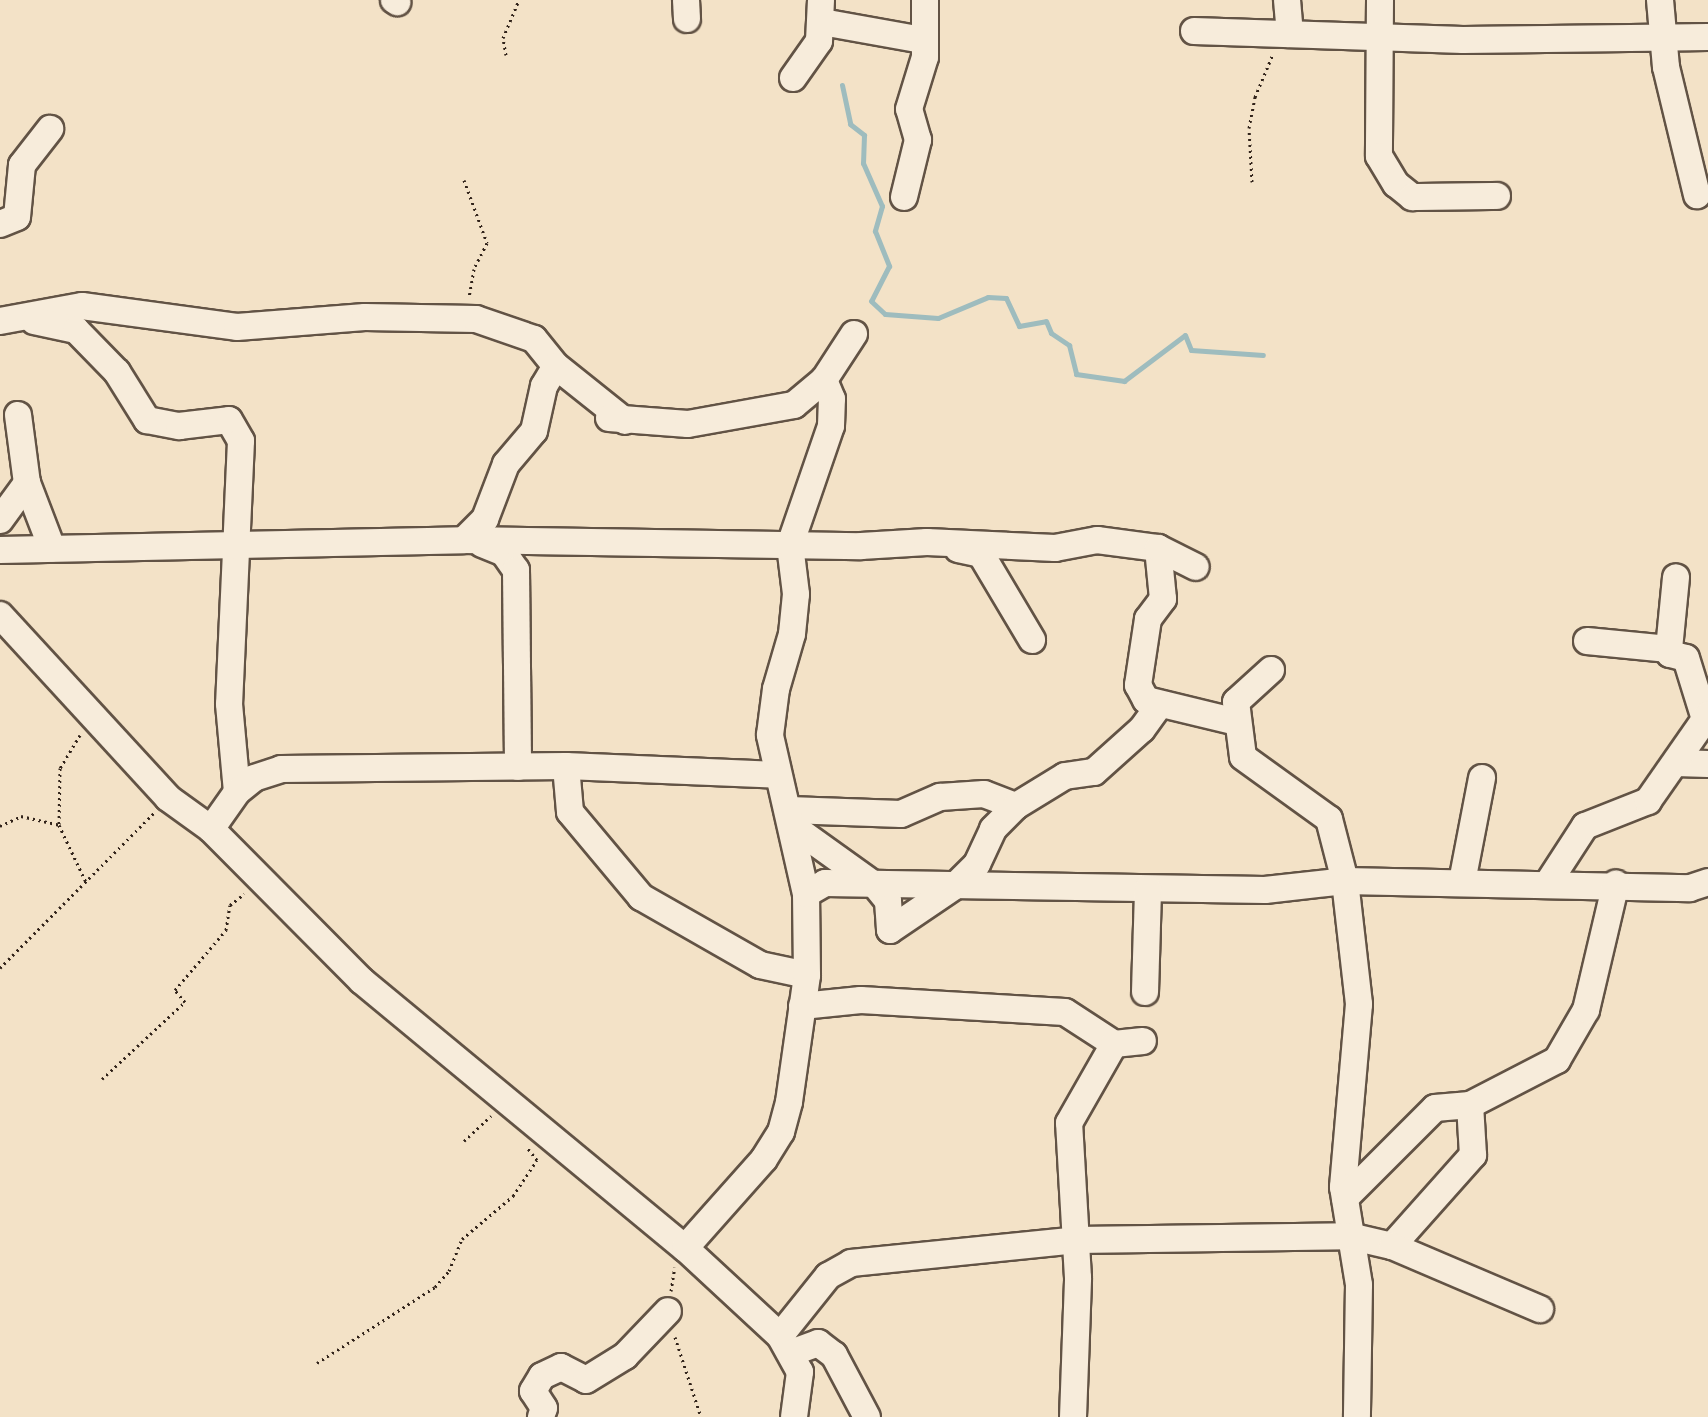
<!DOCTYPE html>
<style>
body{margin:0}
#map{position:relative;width:1708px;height:1417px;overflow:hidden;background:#f3e2c7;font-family:"Libre Bodoni",serif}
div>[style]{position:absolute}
.stream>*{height:5px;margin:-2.5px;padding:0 2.5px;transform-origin:2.5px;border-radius:2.5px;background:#9ebcbe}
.path>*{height:3px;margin-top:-1.5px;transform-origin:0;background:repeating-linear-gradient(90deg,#31231a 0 2px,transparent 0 6px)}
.roads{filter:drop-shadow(2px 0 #625345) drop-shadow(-2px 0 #625345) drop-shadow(0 2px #625345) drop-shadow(0 -2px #625345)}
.minor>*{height:26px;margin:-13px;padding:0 13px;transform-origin:13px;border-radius:13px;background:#f7ecdb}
span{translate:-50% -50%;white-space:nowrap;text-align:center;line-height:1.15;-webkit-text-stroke:6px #f7ecdb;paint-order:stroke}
</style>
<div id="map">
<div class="stream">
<i style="left:842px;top:85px;width:40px;rotate:78deg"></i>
<i style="left:850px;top:124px;width:18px;rotate:38deg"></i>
<i style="left:864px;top:135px;width:28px;rotate:92deg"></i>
<i style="left:863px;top:163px;width:47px;rotate:66.2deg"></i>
<i style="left:882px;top:206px;width:26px;rotate:106deg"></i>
<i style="left:875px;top:231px;width:38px;rotate:68deg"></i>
<i style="left:889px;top:266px;width:39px;rotate:117deg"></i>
<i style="left:871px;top:301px;width:19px;rotate:43deg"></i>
<i style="left:885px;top:314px;width:53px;rotate:4.3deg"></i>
<i style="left:938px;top:318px;width:54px;rotate:-22.8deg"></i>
<i style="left:988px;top:297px;width:18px;rotate:3deg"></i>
<i style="left:1006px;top:298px;width:31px;rotate:65deg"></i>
<i style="left:1019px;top:326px;width:27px;rotate:-10deg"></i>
<i style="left:1046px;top:321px;width:13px;rotate:67deg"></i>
<i style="left:1051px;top:333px;width:22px;rotate:34deg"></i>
<i style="left:1069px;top:345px;width:30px;rotate:76deg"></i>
<i style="left:1076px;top:374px;width:49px;rotate:8.3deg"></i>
<i style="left:1124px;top:381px;width:76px;rotate:-37deg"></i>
<i style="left:1185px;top:335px;width:16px;rotate:68deg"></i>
<i style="left:1191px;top:350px;width:72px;rotate:4deg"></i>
</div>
<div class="path">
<i style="left:506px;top:55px;width:17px;rotate:-100deg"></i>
<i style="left:503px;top:38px;width:41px;rotate:-67.2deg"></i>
<i style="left:464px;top:180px;width:67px;rotate:69.9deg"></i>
<i style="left:487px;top:243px;width:29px;rotate:117deg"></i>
<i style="left:474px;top:269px;width:27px;rotate:100deg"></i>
<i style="left:1252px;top:182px;width:54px;rotate:-93.2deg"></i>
<i style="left:1249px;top:128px;width:32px;rotate:-79deg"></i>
<i style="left:1255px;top:97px;width:47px;rotate:-67.3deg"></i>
<i style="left:80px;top:735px;width:39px;rotate:121deg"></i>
<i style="left:60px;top:768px;width:57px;rotate:91deg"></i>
<i style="left:59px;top:825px;width:63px;rotate:64.7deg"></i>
<i style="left:0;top:826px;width:23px;rotate:-25deg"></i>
<i style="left:21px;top:816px;width:39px;rotate:13deg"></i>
<i style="left:0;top:968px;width:218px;rotate:-45.2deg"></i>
<i style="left:102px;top:1079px;width:113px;rotate:-42.9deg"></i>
<i style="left:185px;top:1002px;width:16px;rotate:-130deg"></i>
<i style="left:175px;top:990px;width:79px;rotate:-49.6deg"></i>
<i style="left:226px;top:930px;width:25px;rotate:-81deg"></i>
<i style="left:230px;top:905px;width:18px;rotate:-38deg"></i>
<i style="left:464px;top:1141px;width:37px;rotate:-43deg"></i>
<i style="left:671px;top:1291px;width:24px;rotate:-81deg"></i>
<i style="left:675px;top:1337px;width:84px;rotate:72deg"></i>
<i style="left:317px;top:1363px;width:140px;rotate:-32.8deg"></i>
<i style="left:435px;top:1287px;width:21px;rotate:-49deg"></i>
<i style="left:449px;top:1271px;width:35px;rotate:-68deg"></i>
<i style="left:462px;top:1239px;width:67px;rotate:-40.1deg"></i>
<i style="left:513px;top:1196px;width:43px;rotate:-56.3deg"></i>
<i style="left:537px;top:1160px;width:16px;rotate:-128deg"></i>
</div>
<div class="roads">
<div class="minor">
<i style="left:394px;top:0;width:4px;rotate:34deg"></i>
<i style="left:686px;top:0;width:19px;rotate:87deg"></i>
<i style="left:1287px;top:0;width:34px;rotate:85deg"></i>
<i style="left:1380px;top:0;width:156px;rotate:90.4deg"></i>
<i style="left:1379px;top:156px;width:33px;rotate:59deg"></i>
<i style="left:1396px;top:184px;width:21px;rotate:39deg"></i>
<i style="left:1412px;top:197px;width:85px;rotate:-0.7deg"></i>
<i style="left:1660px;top:0;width:67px;rotate:84.9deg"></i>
<i style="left:1666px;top:67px;width:132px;rotate:76.4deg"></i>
<i style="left:822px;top:22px;width:102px;rotate:10.2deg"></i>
<i style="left:1194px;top:31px;width:269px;rotate:1.9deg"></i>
<i style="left:1463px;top:40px;width:245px;rotate:-0.7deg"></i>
<i style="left:793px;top:78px;width:45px;rotate:-54.9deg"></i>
<i style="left:819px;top:41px;width:41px;rotate:-87.2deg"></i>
<i style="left:904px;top:197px;width:59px;rotate:-76.2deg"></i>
<i style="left:918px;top:140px;width:32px;rotate:-106deg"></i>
<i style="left:909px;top:109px;width:54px;rotate:-72.9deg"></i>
<i style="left:925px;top:57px;width:57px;rotate:-90deg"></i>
<i style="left:0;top:224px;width:18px;rotate:-22deg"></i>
<i style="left:17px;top:217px;width:52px;rotate:-84.5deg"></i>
<i style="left:22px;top:165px;width:46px;rotate:-52.1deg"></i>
<i style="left:0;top:321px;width:83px;rotate:-10.4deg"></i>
<i style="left:82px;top:306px;width:156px;rotate:7.7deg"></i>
<i style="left:237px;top:327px;width:128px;rotate:-4.5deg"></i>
<i style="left:365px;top:317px;width:111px;rotate:1deg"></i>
<i style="left:476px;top:319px;width:61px;rotate:19deg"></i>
<i style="left:534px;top:339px;width:35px;rotate:51deg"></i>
<i style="left:556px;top:366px;width:88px;rotate:38.6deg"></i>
<i style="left:34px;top:321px;width:43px;rotate:12.1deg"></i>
<i style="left:76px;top:330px;width:59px;rotate:45.7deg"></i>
<i style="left:117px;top:372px;width:57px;rotate:58deg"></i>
<i style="left:147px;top:420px;width:33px;rotate:11deg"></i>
<i style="left:179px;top:426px;width:50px;rotate:-6.8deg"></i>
<i style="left:229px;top:420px;width:24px;rotate:60deg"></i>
<i style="left:241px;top:441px;width:263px;rotate:92.6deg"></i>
<i style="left:229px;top:704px;width:88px;rotate:84.8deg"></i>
<i style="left:18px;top:415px;width:69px;rotate:82.5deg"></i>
<i style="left:27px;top:483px;width:70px;rotate:69deg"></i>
<i style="left:609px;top:418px;width:79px;rotate:4.3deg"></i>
<i style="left:688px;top:424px;width:108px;rotate:-10.2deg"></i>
<i style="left:794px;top:405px;width:39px;rotate:-40deg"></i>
<i style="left:824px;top:380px;width:55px;rotate:-56.9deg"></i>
<i style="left:0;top:520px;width:46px;rotate:-53.9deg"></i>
<i style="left:464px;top:540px;width:30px;rotate:-45deg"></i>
<i style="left:485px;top:519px;width:59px;rotate:-69.1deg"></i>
<i style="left:506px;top:464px;width:43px;rotate:-49.7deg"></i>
<i style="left:534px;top:431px;width:46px;rotate:-77.5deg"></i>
<i style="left:544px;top:386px;width:23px;rotate:-59deg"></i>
<i style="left:482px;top:544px;width:24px;rotate:22deg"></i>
<i style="left:504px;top:553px;width:21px;rotate:55deg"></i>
<i style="left:516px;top:570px;width:197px;rotate:89.4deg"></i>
<i style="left:1158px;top:548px;width:51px;rotate:84.4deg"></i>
<i style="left:1163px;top:599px;width:25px;rotate:127deg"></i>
<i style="left:1148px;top:619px;width:67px;rotate:98.6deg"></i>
<i style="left:1138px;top:685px;width:17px;rotate:62deg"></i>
<i style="left:1146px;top:700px;width:94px;rotate:13.6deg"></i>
<i style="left:958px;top:549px;width:24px;rotate:12deg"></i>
<i style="left:981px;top:554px;width:100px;rotate:59.3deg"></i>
<i style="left:0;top:550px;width:464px;rotate:-1.2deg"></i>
<i style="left:464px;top:540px;width:397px;rotate:0.9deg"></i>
<i style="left:861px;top:546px;width:66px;rotate:-3.5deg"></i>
<i style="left:927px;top:542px;width:128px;rotate:2.7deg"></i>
<i style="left:1055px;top:548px;width:43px;rotate:-10.8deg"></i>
<i style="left:1097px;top:540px;width:62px;rotate:7.5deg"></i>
<i style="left:1158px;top:548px;width:42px;rotate:26.6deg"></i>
<i style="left:0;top:615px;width:248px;rotate:47.4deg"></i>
<i style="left:168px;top:798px;width:53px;rotate:35.8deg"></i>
<i style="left:211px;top:829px;width:214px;rotate:45.2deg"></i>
<i style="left:362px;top:981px;width:419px;rotate:39.6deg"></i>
<i style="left:685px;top:1248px;width:129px;rotate:42.8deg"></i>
<i style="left:780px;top:1336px;width:41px;rotate:60.9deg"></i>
<i style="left:800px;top:1372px;width:45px;rotate:97.6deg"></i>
<i style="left:1587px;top:641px;width:82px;rotate:5.6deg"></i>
<i style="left:1669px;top:649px;width:5px;rotate:79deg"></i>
<i style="left:1670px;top:654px;width:16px;rotate:14deg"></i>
<i style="left:1686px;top:658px;width:61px;rotate:72.8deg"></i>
<i style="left:1669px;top:649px;width:72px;rotate:-84.4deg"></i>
<i style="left:1271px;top:670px;width:47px;rotate:137.6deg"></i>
<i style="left:1236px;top:702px;width:55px;rotate:82.7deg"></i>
<i style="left:1243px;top:757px;width:106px;rotate:35.8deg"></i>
<i style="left:1329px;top:819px;width:64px;rotate:75.5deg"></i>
<i style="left:1345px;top:881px;width:124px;rotate:83.5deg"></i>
<i style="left:1359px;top:1004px;width:184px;rotate:95deg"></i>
<i style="left:1343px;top:1187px;width:99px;rotate:80.7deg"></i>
<i style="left:1359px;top:1285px;width:132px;rotate:90.9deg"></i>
<i style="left:1676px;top:763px;width:32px;rotate:2deg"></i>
<i style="left:566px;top:766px;width:46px;rotate:85deg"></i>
<i style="left:570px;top:812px;width:111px;rotate:50.1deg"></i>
<i style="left:641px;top:897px;width:137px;rotate:29.7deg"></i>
<i style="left:760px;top:965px;width:48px;rotate:12deg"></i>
<i style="left:789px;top:810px;width:112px;rotate:2deg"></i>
<i style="left:901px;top:814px;width:43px;rotate:-23.6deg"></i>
<i style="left:940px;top:797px;width:44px;rotate:-3.9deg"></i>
<i style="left:984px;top:794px;width:34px;rotate:21deg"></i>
<i style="left:795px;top:828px;width:100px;rotate:35.6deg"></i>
<i style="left:876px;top:886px;width:19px;rotate:51deg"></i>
<i style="left:888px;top:901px;width:29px;rotate:86deg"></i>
<i style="left:211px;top:829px;width:45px;rotate:-54.9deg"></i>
<i style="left:237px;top:792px;width:22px;rotate:-39deg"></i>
<i style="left:254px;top:778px;width:28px;rotate:-18deg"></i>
<i style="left:281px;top:769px;width:285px;rotate:-0.6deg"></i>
<i style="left:566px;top:766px;width:212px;rotate:2.4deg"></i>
<i style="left:1462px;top:882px;width:106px;rotate:-79.1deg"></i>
<i style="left:1548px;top:883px;width:68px;rotate:-57deg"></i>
<i style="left:1585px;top:826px;width:68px;rotate:-21.6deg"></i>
<i style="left:1648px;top:801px;width:105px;rotate:-55.1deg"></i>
<i style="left:806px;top:894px;width:22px;rotate:-30deg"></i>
<i style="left:825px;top:883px;width:440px;rotate:0.9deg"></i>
<i style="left:1265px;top:890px;width:81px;rotate:-6.4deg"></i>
<i style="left:1345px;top:881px;width:345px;rotate:1.2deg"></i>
<i style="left:1690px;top:888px;width:19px;rotate:-18deg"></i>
<i style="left:890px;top:930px;width:78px;rotate:-34.1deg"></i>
<i style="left:955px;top:886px;width:31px;rotate:-45deg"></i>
<i style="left:977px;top:864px;width:38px;rotate:-65deg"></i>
<i style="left:993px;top:829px;width:33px;rotate:-45deg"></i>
<i style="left:1016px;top:806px;width:57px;rotate:-31.5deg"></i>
<i style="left:1065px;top:776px;width:29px;rotate:-8deg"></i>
<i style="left:1094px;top:772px;width:64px;rotate:-41.9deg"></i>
<i style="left:1142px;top:729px;width:31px;rotate:-54deg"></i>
<i style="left:1145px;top:992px;width:103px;rotate:-88.3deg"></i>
<i style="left:802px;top:1006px;width:59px;rotate:-5.8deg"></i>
<i style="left:861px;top:1000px;width:204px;rotate:3.4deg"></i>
<i style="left:1065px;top:1012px;width:59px;rotate:33.1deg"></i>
<i style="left:1345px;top:1198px;width:127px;rotate:-45deg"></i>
<i style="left:1435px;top:1108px;width:35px;rotate:-5deg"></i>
<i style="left:1470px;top:1105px;width:98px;rotate:-27.3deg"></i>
<i style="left:1557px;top:1060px;width:58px;rotate:-59.9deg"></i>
<i style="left:1586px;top:1010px;width:130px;rotate:-76.7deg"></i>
<i style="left:1392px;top:1246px;width:122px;rotate:-48.3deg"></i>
<i style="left:1473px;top:1155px;width:50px;rotate:-93.4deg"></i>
<i style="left:685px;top:1248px;width:119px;rotate:-48.4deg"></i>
<i style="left:764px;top:1159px;width:32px;rotate:-58deg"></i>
<i style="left:781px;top:1132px;width:31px;rotate:-75deg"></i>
<i style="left:789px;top:1102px;width:128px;rotate:-81.9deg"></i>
<i style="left:807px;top:975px;width:81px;rotate:-90.7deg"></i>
<i style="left:806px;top:894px;width:163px;rotate:-102.8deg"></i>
<i style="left:770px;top:735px;width:46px;rotate:-82.6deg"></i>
<i style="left:776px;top:689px;width:57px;rotate:-73.8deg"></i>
<i style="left:792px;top:634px;width:40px;rotate:-84.3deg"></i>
<i style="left:796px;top:594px;width:49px;rotate:-97deg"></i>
<i style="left:790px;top:545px;width:126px;rotate:-71deg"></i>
<i style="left:831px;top:426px;width:27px;rotate:-88deg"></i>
<i style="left:832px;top:399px;width:21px;rotate:-113deg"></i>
<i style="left:780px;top:1336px;width:77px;rotate:-51.3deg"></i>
<i style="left:828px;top:1276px;width:26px;rotate:-29deg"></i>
<i style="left:851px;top:1263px;width:227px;rotate:-5.8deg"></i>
<i style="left:1077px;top:1240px;width:272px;rotate:-0.8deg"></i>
<i style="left:1349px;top:1236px;width:44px;rotate:13.1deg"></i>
<i style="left:1392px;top:1246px;width:161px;rotate:23.1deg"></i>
<i style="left:791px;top:1353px;width:29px;rotate:-20deg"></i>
<i style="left:818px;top:1343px;width:20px;rotate:37deg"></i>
<i style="left:834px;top:1355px;width:70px;rotate:62deg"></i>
<i style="left:541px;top:1417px;width:9px;rotate:-72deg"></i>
<i style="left:544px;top:1408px;width:20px;rotate:-123deg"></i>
<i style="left:533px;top:1391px;width:17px;rotate:-59deg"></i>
<i style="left:542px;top:1376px;width:21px;rotate:-25deg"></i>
<i style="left:561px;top:1367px;width:28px;rotate:27deg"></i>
<i style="left:586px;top:1380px;width:46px;rotate:-31.6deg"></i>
<i style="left:625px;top:1356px;width:62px;rotate:-46.3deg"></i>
<i style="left:1073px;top:1417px;width:139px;rotate:-87.9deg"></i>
<i style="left:1078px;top:1278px;width:155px;rotate:-93.3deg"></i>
<i style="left:1069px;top:1123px;width:91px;rotate:-60.3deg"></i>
<i style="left:1114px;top:1044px;width:29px;rotate:-6deg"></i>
</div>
</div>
</div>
